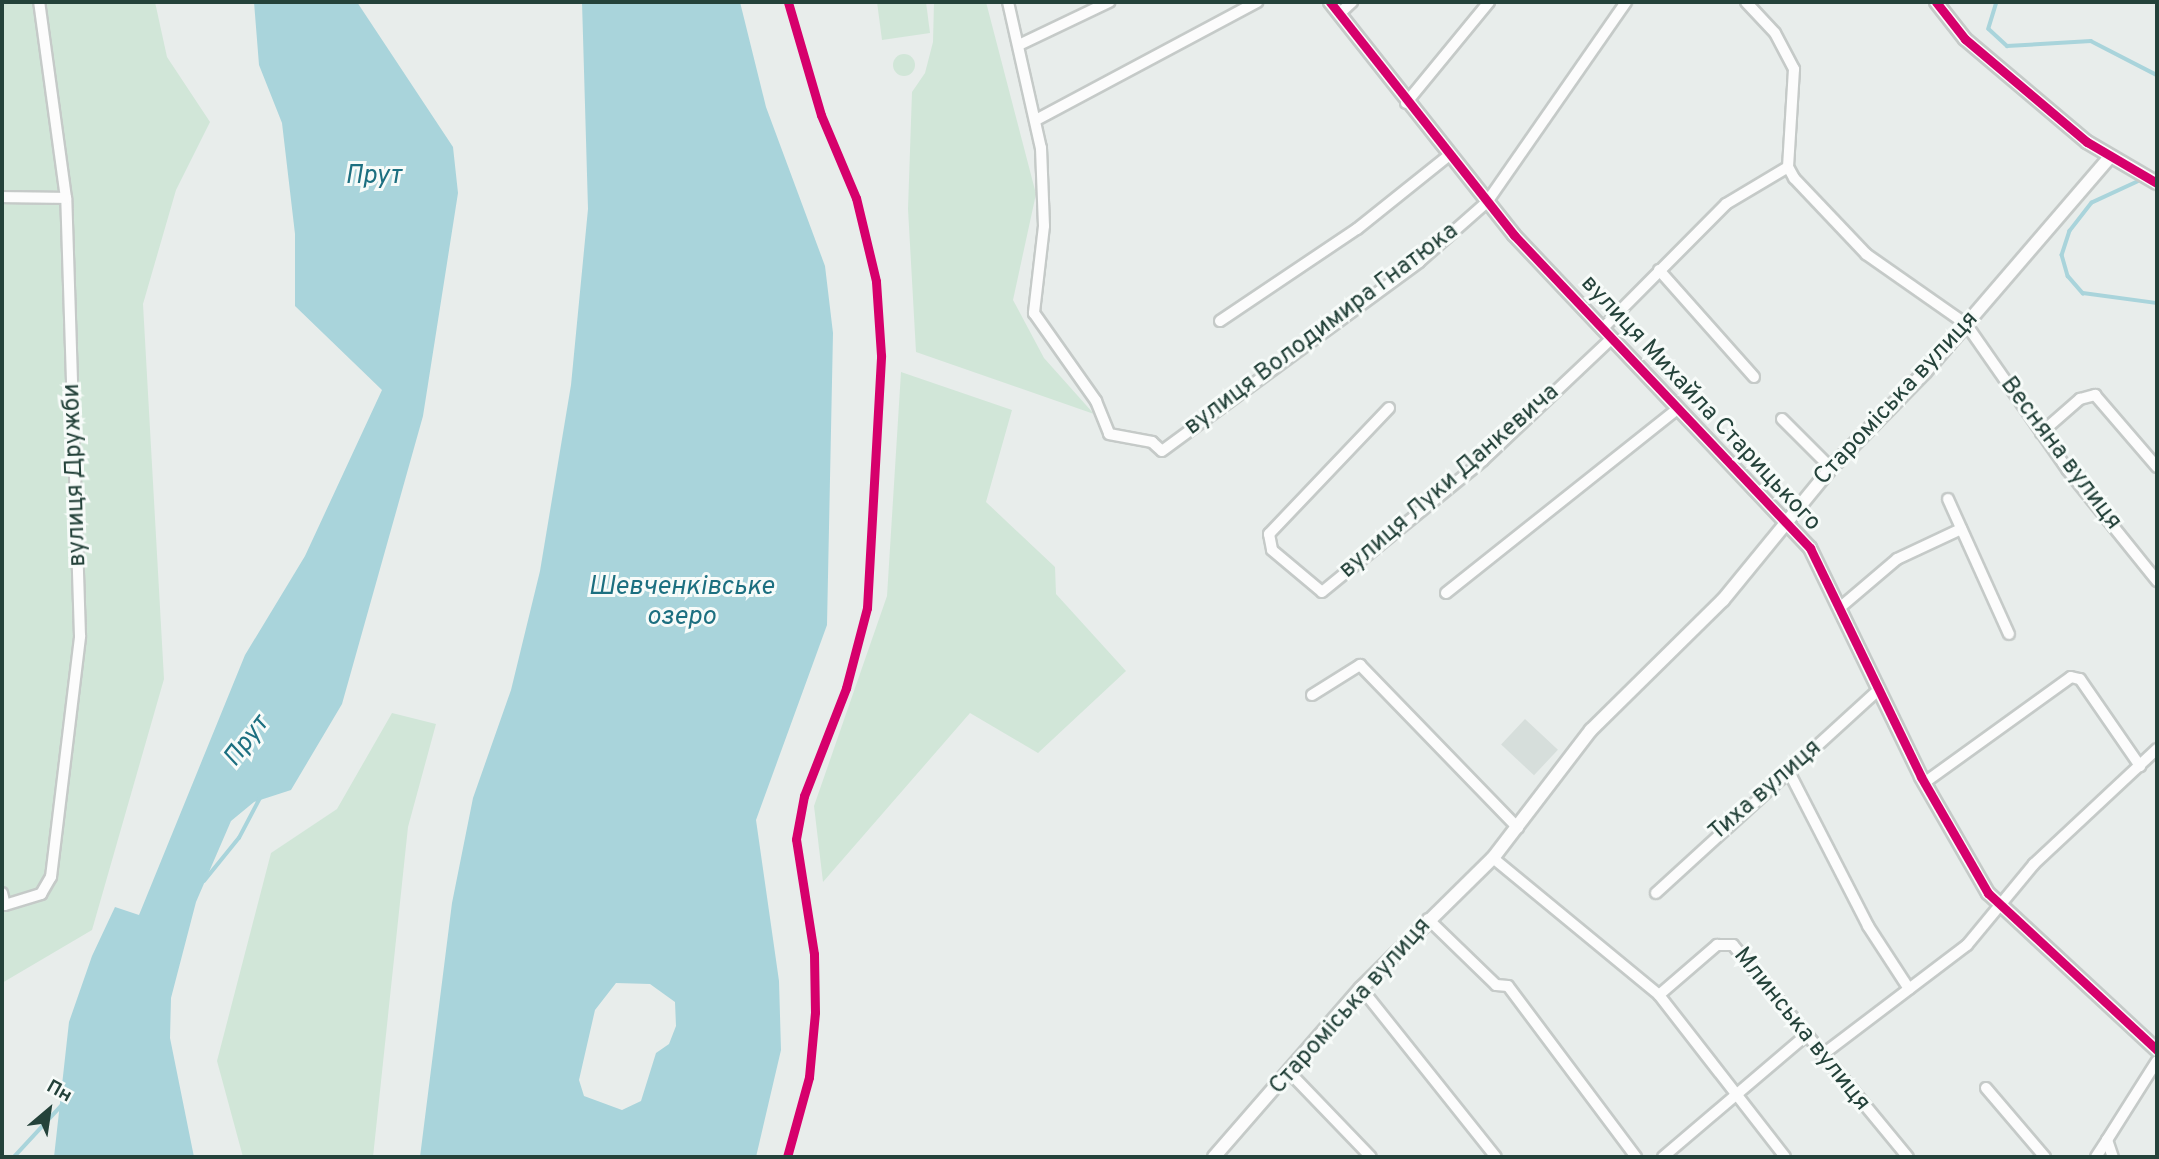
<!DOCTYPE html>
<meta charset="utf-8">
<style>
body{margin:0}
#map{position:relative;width:2159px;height:1159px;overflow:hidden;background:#e8edeb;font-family:Overpass,sans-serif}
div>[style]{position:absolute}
.built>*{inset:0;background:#d6dedb;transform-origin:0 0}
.green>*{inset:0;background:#d1e6d8}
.round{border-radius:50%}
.water>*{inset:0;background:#a9d4db}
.stream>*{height:3.5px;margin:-1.75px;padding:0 1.75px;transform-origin:1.75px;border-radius:1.75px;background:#a9d4db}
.roads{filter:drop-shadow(2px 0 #c5cac8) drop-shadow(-2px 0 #c5cac8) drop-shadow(0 2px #c5cac8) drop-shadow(0 -2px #c5cac8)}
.minor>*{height:10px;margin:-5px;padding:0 5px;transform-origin:5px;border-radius:5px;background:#fcfcfc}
.tertiary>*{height:12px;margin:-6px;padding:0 6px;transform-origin:6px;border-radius:6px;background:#fcfcfc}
.cycleway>*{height:9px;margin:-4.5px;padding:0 4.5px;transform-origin:4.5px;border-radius:4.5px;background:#d6006c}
span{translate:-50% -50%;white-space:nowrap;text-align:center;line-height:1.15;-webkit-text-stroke:6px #f7fbf9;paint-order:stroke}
.street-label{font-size:24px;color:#24423a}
.water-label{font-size:26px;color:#1c6f80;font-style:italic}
.frame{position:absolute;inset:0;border:4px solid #24423a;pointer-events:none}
.north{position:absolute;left:14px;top:1075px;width:70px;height:70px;-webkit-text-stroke:5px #f7fbf9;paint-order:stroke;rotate:29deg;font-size:19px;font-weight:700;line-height:28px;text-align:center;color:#24423a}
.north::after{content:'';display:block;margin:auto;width:24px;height:32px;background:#24423a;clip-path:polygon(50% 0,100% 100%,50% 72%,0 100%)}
</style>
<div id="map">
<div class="built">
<i style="left:1525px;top:719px;width:45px;height:35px;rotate:43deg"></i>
</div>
<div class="green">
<i style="clip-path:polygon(2px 2px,155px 2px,167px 57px,210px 122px,176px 190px,143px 304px,164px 679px,92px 930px,2px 983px)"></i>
<i style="clip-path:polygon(877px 2px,926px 2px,930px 33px,882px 40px)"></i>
<i style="clip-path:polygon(934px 2px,986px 2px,1036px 194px,1013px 300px,1044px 358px,1094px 414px,916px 352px,908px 209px,912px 92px,925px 73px,933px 42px)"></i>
<i class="round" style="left:893px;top:54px;width:22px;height:22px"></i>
<i style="clip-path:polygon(901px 372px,1012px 410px,986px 502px,1055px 567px,1056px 594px,1126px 671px,1038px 753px,970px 713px,823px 882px,814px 806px,887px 596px)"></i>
<i style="clip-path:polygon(392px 713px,436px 724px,408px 827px,373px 1157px,243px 1157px,217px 1061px,271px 853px,337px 809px)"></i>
</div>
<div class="water">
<i style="clip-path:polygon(254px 2px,357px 2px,453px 147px,458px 193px,423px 416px,342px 704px,291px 790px,254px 802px,231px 821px,196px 902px,171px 998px,170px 1038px,194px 1157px,54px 1157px,69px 1022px,92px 956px,115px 907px,139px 915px,245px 655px,305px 556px,382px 390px,295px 306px,295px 234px,282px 123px,259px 65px)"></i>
<i style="clip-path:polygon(evenodd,582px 2px,740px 2px,766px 107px,825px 266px,833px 333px,827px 625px,756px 820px,779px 981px,781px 1050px,756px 1157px,420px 1157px,452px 903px,473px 798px,511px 690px,540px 571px,571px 385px,588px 209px,582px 2px,616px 983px,650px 984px,675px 1002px,676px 1026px,669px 1044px,656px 1053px,641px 1101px,622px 1110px,584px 1096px,579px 1080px,595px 1010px,616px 983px)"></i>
</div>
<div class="stream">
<i style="left:1997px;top:2px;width:28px;rotate:107deg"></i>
<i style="left:1989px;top:29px;width:25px;rotate:43deg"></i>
<i style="left:2007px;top:46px;width:84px;rotate:-3.4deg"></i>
<i style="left:2091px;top:41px;width:74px;rotate:27.3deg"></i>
<i style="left:2144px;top:179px;width:57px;rotate:155.2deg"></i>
<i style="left:2092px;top:203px;width:36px;rotate:128deg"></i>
<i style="left:2070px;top:231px;width:25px;rotate:108deg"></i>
<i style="left:2062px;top:255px;width:22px;rotate:74deg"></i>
<i style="left:2068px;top:276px;width:23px;rotate:49deg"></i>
<i style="left:2083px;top:293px;width:75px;rotate:7.7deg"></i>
<i style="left:204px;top:881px;width:55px;rotate:-50.9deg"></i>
<i style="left:239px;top:838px;width:45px;rotate:-62.3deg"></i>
<i style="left:14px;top:1157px;width:71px;rotate:-47.3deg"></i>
</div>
<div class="roads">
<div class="minor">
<i style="left:1008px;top:2px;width:150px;rotate:77.3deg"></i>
<i style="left:1041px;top:148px;width:78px;rotate:87.8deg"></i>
<i style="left:1044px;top:226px;width:88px;rotate:96.6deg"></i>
<i style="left:1034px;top:313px;width:108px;rotate:54.8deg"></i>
<i style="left:1096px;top:401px;width:35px;rotate:68deg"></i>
<i style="left:1109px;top:434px;width:44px;rotate:10.5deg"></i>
<i style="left:1152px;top:442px;width:13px;rotate:42deg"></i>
<i style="left:1162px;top:451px;width:319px;rotate:-36.3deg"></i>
<i style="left:1419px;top:262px;width:91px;rotate:-41.4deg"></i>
<i style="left:1487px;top:202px;width:244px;rotate:-55.2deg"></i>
<i style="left:1746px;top:2px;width:42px;rotate:46.9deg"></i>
<i style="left:1775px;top:33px;width:41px;rotate:62.2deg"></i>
<i style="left:1794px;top:69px;width:98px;rotate:93.5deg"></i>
<i style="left:1788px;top:167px;width:13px;rotate:61deg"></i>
<i style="left:1794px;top:178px;width:105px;rotate:46.5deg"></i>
<i style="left:1866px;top:254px;width:122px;rotate:35deg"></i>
<i style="left:1966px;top:324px;width:177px;rotate:55.1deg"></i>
<i style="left:2067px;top:469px;width:144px;rotate:51.2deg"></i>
<i style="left:1339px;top:14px;width:18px;rotate:-43deg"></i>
<i style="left:1021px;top:44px;width:98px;rotate:-25.5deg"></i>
<i style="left:1406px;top:103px;width:131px;rotate:-50.6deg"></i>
<i style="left:1036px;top:120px;width:251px;rotate:-28.1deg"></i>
<i style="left:2px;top:197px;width:64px;rotate:0.9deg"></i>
<i style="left:1659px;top:270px;width:143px;rotate:48.4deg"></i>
<i style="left:1220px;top:321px;width:165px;rotate:-33.9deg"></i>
<i style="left:1357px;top:229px;width:117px;rotate:-38.7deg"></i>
<i style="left:1602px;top:329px;width:176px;rotate:-45.2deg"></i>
<i style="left:1726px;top:204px;width:72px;rotate:-30.8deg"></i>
<i style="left:1389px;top:408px;width:174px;rotate:133.6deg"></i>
<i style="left:1269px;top:534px;width:16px;rotate:79deg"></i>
<i style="left:1272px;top:550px;width:65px;rotate:40deg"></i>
<i style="left:1322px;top:592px;width:208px;rotate:-39.3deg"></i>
<i style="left:1483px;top:460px;width:176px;rotate:-43.4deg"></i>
<i style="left:1782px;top:419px;width:69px;rotate:45deg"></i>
<i style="left:2041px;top:433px;width:52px;rotate:-41.1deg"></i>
<i style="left:2080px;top:399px;width:16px;rotate:-15deg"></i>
<i style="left:2095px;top:395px;width:95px;rotate:49.3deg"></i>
<i style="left:1948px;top:499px;width:148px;rotate:65.7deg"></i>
<i style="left:1446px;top:593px;width:295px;rotate:-38.5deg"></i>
<i style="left:1843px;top:605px;width:71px;rotate:-40.4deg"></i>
<i style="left:1897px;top:559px;width:71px;rotate:-25.1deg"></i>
<i style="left:1312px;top:695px;width:57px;rotate:-32deg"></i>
<i style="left:1360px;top:665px;width:227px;rotate:45.9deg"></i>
<i style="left:1789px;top:772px;width:173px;rotate:62.8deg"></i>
<i style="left:1868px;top:926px;width:75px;rotate:56.9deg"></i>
<i style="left:1924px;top:783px;width:181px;rotate:-35.8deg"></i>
<i style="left:2071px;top:677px;width:9px;rotate:13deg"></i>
<i style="left:2080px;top:679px;width:106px;rotate:55.4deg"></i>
<i style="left:1493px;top:858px;width:215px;rotate:39.5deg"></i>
<i style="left:1659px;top:995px;width:77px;rotate:-40.8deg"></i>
<i style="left:1717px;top:945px;width:16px"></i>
<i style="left:1733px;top:945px;width:275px;rotate:50.5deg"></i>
<i style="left:2px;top:893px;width:12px;rotate:76deg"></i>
<i style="left:5px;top:905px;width:38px;rotate:-17deg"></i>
<i style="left:41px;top:894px;width:20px;rotate:-60deg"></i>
<i style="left:51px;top:877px;width:243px;rotate:-83.1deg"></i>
<i style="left:80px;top:636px;width:438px;rotate:-91.8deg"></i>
<i style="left:66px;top:198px;width:198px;rotate:-97.8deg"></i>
<i style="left:1656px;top:893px;width:301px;rotate:-42.4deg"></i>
<i style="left:1428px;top:919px;width:95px;rotate:44.1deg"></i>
<i style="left:1496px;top:985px;width:12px;rotate:5deg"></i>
<i style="left:1508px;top:986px;width:214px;rotate:53.2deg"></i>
<i style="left:1361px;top:988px;width:216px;rotate:51.4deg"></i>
<i style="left:1659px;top:995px;width:205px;rotate:52.1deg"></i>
<i style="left:1822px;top:1055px;width:182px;rotate:-37.2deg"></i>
<i style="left:1967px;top:945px;width:105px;rotate:-50.4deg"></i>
<i style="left:2034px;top:864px;width:168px;rotate:-43.1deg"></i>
<i style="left:1291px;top:1074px;width:115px;rotate:46.1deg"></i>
<i style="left:1986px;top:1088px;width:91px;rotate:49.5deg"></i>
<i style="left:2107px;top:1140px;width:93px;rotate:-57.7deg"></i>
<i style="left:1663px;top:1157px;width:185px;rotate:-40.4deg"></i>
<i style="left:2096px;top:1157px;width:20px;rotate:-57deg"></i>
<i style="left:2107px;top:1140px;width:18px;rotate:71deg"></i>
</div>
<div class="tertiary">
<i style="left:1330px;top:2px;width:297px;rotate:51.7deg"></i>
<i style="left:1514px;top:235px;width:431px;rotate:46.6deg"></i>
<i style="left:1810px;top:548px;width:254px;rotate:64.1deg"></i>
<i style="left:1921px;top:777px;width:134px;rotate:60deg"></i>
<i style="left:1988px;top:893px;width:231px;rotate:42.9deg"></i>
<i style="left:1936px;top:2px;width:47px;rotate:51.9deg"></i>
<i style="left:1965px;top:39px;width:160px;rotate:40.2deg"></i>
<i style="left:2087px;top:142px;width:81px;rotate:30.4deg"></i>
<i style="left:1214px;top:1157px;width:224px;rotate:-49deg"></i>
<i style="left:1361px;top:988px;width:185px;rotate:-44.6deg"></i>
<i style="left:1493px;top:858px;width:161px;rotate:-52.6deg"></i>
<i style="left:1591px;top:730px;width:185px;rotate:-44.6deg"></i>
<i style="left:1723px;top:600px;width:171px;rotate:-50.7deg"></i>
<i style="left:1831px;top:468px;width:134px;rotate:-45.6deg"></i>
<i style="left:1925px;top:372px;width:282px;rotate:-49.3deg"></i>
</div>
</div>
<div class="cycleway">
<i style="left:1330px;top:2px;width:297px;rotate:51.7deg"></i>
<i style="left:1514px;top:235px;width:431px;rotate:46.6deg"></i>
<i style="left:1810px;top:548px;width:254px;rotate:64.1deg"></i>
<i style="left:1921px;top:777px;width:134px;rotate:60deg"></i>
<i style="left:1988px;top:893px;width:231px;rotate:42.9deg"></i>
<i style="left:1936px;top:2px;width:47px;rotate:51.9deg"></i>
<i style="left:1965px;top:39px;width:160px;rotate:40.2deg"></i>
<i style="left:2087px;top:142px;width:81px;rotate:30.4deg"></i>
<i style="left:787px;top:1157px;width:83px;rotate:-74.6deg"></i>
<i style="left:809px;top:1077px;width:65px;rotate:-84.7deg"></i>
<i style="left:815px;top:1012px;width:58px;rotate:-91deg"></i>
<i style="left:814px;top:954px;width:116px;rotate:-98.9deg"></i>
<i style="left:796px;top:839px;width:44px;rotate:-79.5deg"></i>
<i style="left:804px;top:796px;width:116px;rotate:-68.7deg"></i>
<i style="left:846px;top:688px;width:83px;rotate:-75.3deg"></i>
<i style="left:867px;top:608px;width:253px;rotate:-86.8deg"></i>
<i style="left:881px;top:355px;width:74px;rotate:-93.9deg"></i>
<i style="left:876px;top:281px;width:85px;rotate:-103.5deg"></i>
<i style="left:856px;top:198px;width:90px;rotate:-112.9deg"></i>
<i style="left:821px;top:115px;width:118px;rotate:-106.3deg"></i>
</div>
<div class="street-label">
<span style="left:1322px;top:330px;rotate:-37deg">вулиця Володимира Гнатюка</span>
<span style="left:1897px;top:399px;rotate:-47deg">Староміська вулиця</span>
<span style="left:1700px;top:404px;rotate:47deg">вулиця Михайла Старицького</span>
<span style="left:2060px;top:454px;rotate:53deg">Весняна вулиця</span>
<span style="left:76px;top:475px;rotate:-92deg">вулиця Дружби</span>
<span style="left:1450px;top:482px;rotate:-41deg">вулиця Луки Данкевича</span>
<span style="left:1766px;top:791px;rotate:-41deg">Тиха вулиця</span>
<span style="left:1351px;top:1007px;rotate:-48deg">Староміська вулиця</span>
<span style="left:1801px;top:1030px;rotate:51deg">Млинська вулиця</span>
</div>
<div class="water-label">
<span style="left:373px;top:177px">Прут</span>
<span style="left:681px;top:603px">Шевченківське<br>озеро</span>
<span style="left:247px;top:742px;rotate:-53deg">Прут</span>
</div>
<div class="frame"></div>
<div class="north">Пн</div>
</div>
